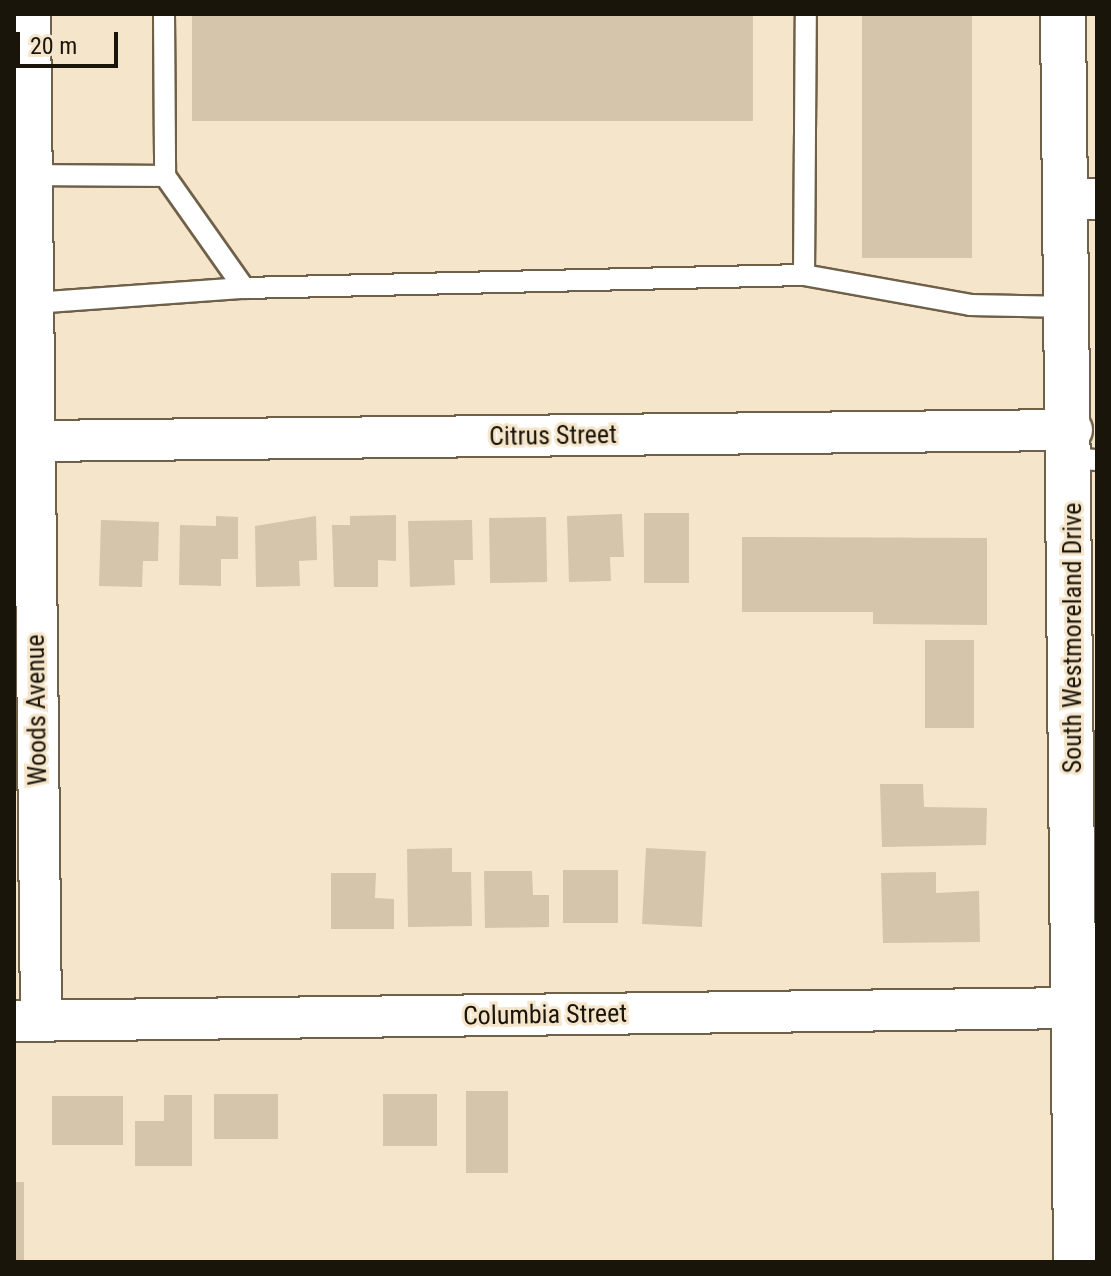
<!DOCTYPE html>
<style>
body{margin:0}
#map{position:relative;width:1111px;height:1276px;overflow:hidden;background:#f5e5ca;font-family:"Roboto Condensed",sans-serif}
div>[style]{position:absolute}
.building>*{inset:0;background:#d5c5ab;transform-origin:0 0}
.roads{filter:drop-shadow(2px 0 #6f6149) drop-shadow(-2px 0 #6f6149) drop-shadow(0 2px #6f6149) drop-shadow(0 -2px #6f6149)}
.lane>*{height:20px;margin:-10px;padding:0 10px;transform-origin:10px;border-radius:10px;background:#fff}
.street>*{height:40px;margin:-20px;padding:0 20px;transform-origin:20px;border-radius:20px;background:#fff}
.secondary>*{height:44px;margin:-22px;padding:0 22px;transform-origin:22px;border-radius:22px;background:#fff}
span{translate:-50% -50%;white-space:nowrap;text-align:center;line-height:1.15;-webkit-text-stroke:6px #f5e5ca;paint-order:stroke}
.street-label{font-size:26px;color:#1a150b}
.frame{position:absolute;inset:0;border:16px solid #1a150b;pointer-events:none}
.scale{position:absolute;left:16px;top:32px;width:102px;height:36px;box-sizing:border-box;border:4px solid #1a150b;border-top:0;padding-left:10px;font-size:24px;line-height:28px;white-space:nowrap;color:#1a150b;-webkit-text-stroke:6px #f5e5ca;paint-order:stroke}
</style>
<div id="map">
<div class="building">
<i style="left:192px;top:14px;width:561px;height:107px"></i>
<i style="left:862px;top:14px;width:110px;height:244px"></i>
<i style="left:644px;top:513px;width:45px;height:70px"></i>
<i style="clip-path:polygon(622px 514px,624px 557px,610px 557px,611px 581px,569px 582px,567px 516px)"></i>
<i style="clip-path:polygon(396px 515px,396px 561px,378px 560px,378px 587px,334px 587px,332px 525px,350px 525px,350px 516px)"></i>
<i style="clip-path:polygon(216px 516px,238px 517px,238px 559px,221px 559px,221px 586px,179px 585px,180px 525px,216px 526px)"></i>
<i style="clip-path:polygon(316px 516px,317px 560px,299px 561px,300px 586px,256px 587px,255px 526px)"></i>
<i style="left:546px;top:517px;width:65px;height:57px;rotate:89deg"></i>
<i style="clip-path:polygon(101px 520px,159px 522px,158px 561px,143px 561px,142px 587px,99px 586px)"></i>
<i style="clip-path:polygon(472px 520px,473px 560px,454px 560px,455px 585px,410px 587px,408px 521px)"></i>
<i style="clip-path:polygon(742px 537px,987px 538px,987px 625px,873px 624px,873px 612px,742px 612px)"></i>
<i style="left:925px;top:640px;width:49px;height:88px"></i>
<i style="clip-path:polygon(880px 784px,923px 784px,924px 807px,987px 808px,986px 845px,882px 847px)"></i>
<i style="clip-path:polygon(452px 848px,452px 872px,471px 872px,472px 926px,408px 927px,407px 849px)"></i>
<i style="left:646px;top:848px;width:60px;height:76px;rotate:3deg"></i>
<i style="left:618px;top:870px;width:53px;height:55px;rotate:90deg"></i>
<i style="clip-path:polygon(484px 871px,532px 871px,533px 895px,549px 895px,549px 927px,485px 928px)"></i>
<i style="clip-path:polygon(936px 872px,936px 893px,979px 891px,980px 942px,883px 943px,881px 873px)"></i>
<i style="clip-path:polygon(331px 873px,376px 873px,375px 898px,394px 899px,394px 929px,331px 929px)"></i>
<i style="left:466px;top:1091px;width:42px;height:82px"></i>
<i style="left:214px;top:1094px;width:64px;height:45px"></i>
<i style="left:437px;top:1094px;width:52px;height:54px;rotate:90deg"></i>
<i style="clip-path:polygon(164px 1095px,192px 1095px,192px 1166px,135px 1166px,135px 1121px,164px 1121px)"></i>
<i style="left:52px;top:1096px;width:71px;height:49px"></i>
<i style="left:14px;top:1182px;width:10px;height:80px"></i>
</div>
<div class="roads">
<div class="lane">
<i style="left:164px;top:14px;width:162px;rotate:89.6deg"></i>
<i style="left:165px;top:176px;width:137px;rotate:54.8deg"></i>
<i style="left:244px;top:288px;width:560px;rotate:-1.33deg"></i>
<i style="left:804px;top:275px;width:169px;rotate:10.2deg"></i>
<i style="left:970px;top:305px;width:100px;rotate:1.1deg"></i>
<i style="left:31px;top:175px;width:134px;rotate:0.4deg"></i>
<i style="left:804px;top:275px;width:261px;rotate:-89.6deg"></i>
<i style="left:33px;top:303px;width:212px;rotate:-4.1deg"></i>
<i style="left:1072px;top:458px;width:25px;rotate:5deg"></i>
</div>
<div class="street">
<i style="left:30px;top:14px;width:1007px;rotate:89.37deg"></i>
<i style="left:1065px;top:199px;width:32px"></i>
<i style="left:34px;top:441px;width:1038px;rotate:-0.61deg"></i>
<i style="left:14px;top:1021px;width:1061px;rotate:-0.7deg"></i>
</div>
<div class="secondary">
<i style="left:1063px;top:14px;width:1248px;rotate:89.4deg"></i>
</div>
</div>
<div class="street-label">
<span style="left:553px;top:436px;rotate:-1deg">Citrus Street</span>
<span style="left:1073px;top:638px;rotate:-90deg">South Westmoreland Drive</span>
<span style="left:37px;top:710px;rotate:-91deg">Woods Avenue</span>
<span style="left:545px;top:1015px;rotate:-1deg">Columbia Street</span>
</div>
<div class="frame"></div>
<div class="scale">20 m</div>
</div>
